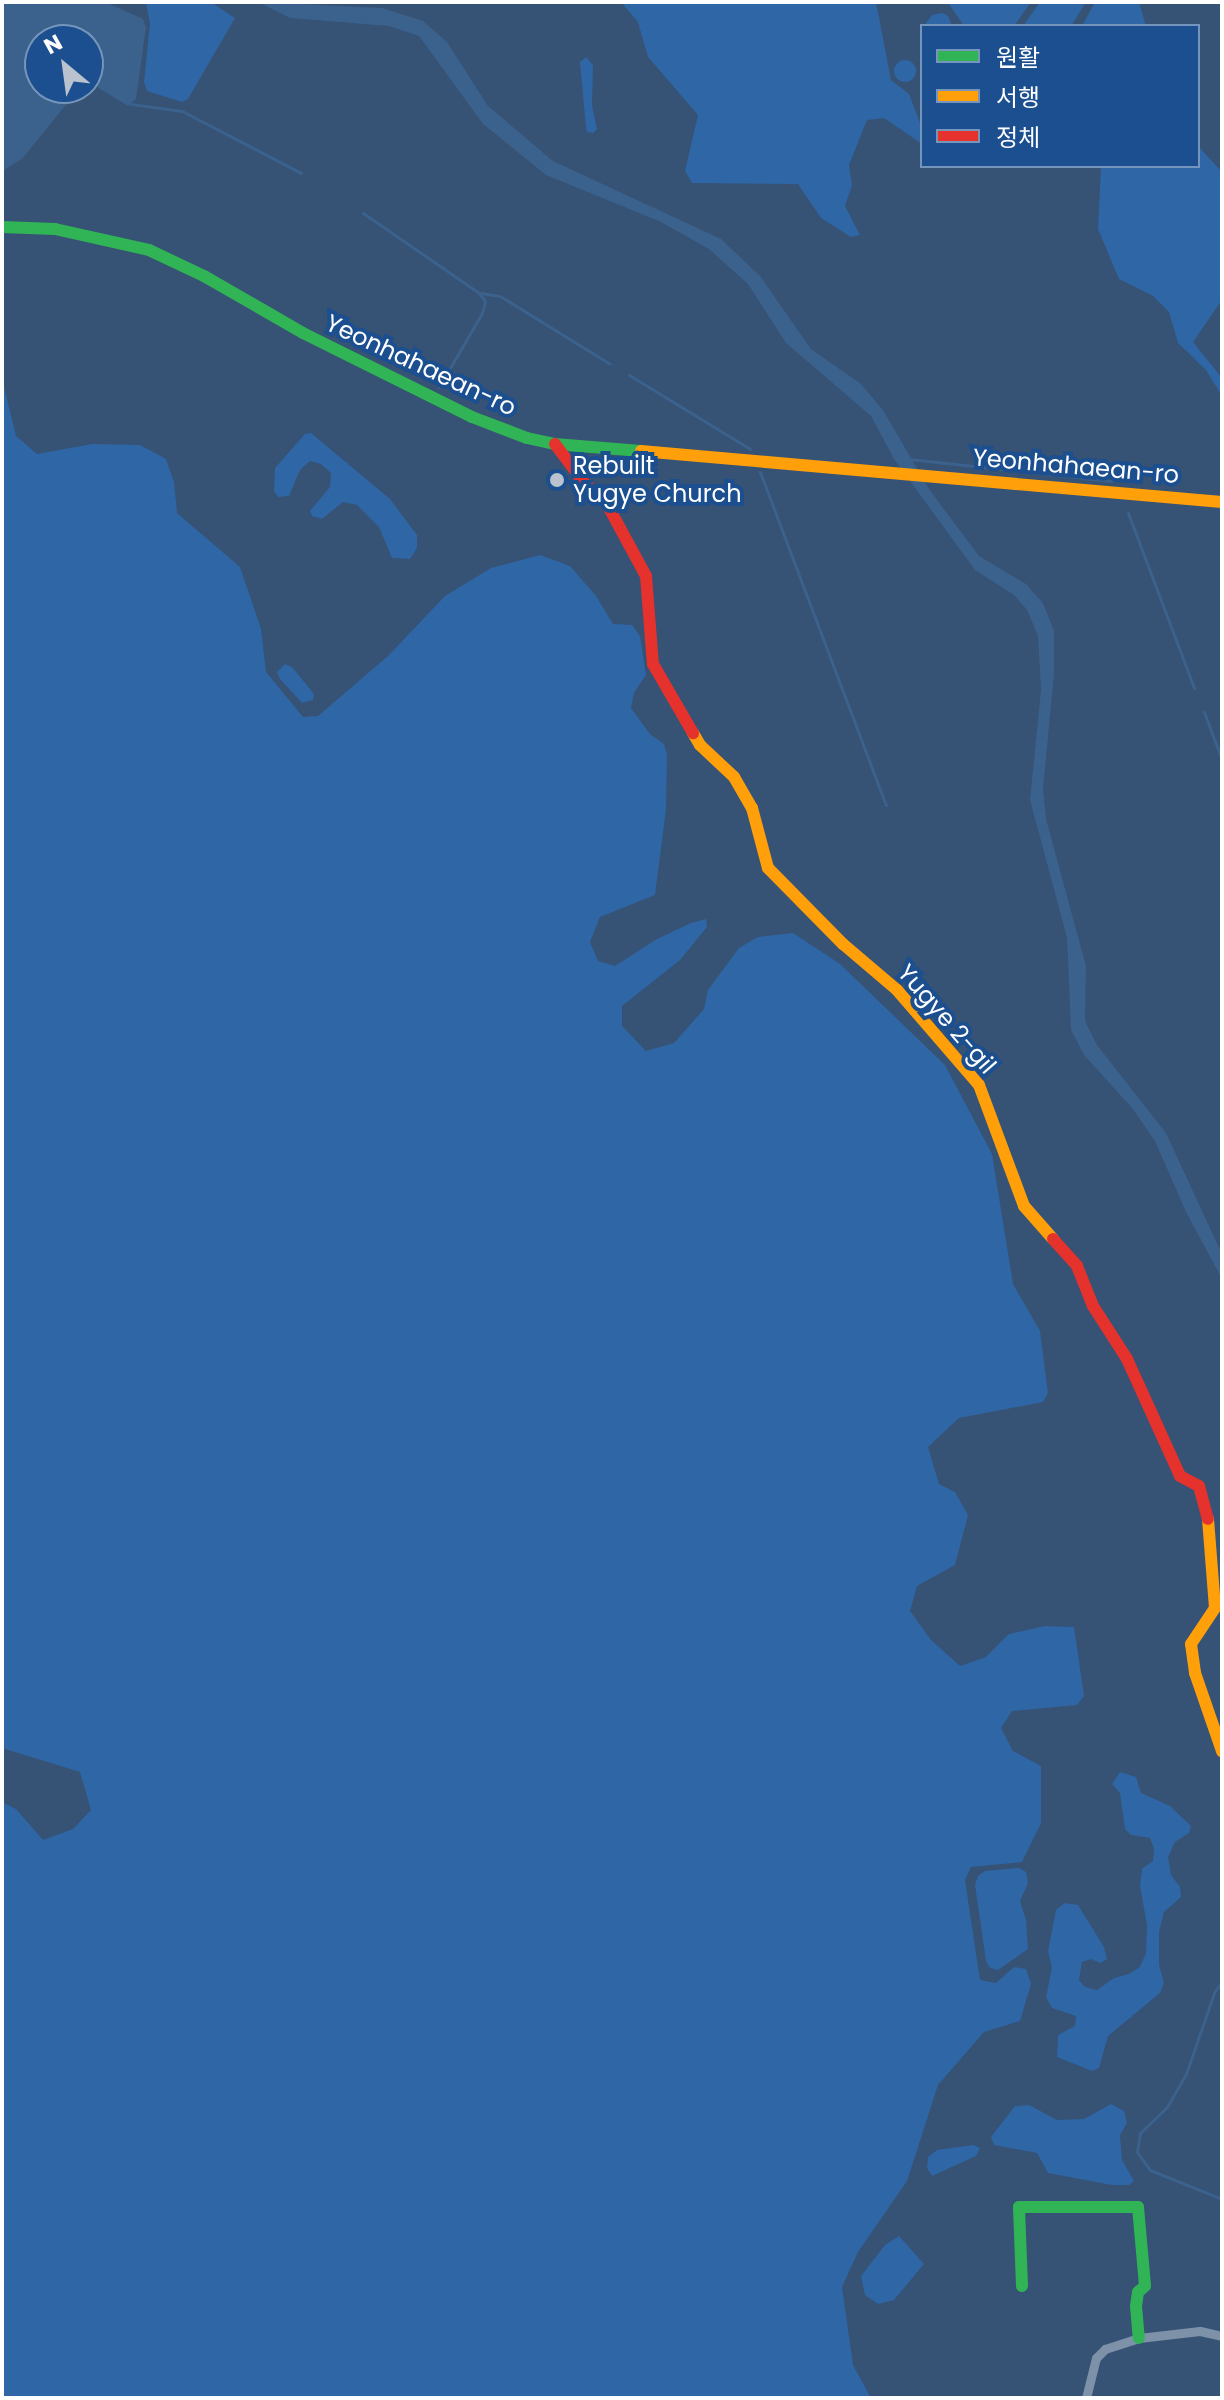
<!DOCTYPE html>
<meta charset="utf-8">
<style>
body{margin:0}
#map{position:relative;width:1224px;height:2400px;overflow:hidden;background:#365274;font-family:Poppins,"Noto Sans KR",sans-serif}
div>[style]{position:absolute}
.green>*{inset:0;background:#2f66a5}
.round{border-radius:50%}
.water>*{inset:0;background:#3b618d}
.stream>*{height:3px;margin:-1.5px;padding:0 1.5px;transform-origin:1.5px;border-radius:1.5px;background:#3b618d}
.street>*{height:9px;margin:-4.5px;padding:0 4.5px;transform-origin:4.5px;border-radius:4.5px;background:#7d92a8}
.fast>*{height:12px;margin:-6px;padding:0 6px;transform-origin:6px;border-radius:6px;background:#30b455}
.slow>*{height:12px;margin:-6px;padding:0 6px;transform-origin:6px;border-radius:6px;background:#ff9f0a}
.jam>*{height:12px;margin:-6px;padding:0 6px;transform-origin:6px;border-radius:6px;background:#e5322d}
.dots>*{width:22px;height:22px;translate:-50% -50%;box-sizing:border-box;border:4px solid #1b4f8f;border-radius:50%}
span{translate:-50% -50%;white-space:nowrap;text-align:center;line-height:1.15;-webkit-text-stroke:8px #1b4f8f;paint-order:stroke}
.street-label{font-size:24px;color:#fff}
.poi-label{font-size:24px;color:#fff}
.left{translate:0 -50%;text-align:left}
.frame{position:absolute;inset:0;border:4px solid #fff;pointer-events:none}
.legend{position:absolute;left:920px;top:24px;width:280px;height:144px;box-sizing:border-box;background:#1b4f8f;border:2px solid #7695bc;margin:0;padding:10px 14px;list-style:none;font-size:24px;color:#fff}
.legend li{display:flex;align-items:center;gap:16px;height:40px}
.legend b{width:40px;border:2px solid #7695bc}
.north{position:absolute;left:24px;top:24px;width:80px;height:80px;box-sizing:border-box;background:#1b4f8f;border:2px solid #7695bc;border-radius:50%;rotate:331deg;font-size:22px;font-weight:700;line-height:32px;text-align:center;color:#fff}
.north::after{content:'';display:block;margin:auto;width:28px;height:36px;background:#b9c2ce;clip-path:polygon(50% 0,100% 100%,50% 72%,0 100%)}
</style>
<div id="map">
<div class="green">
<i style="clip-path:polygon(146px 2px,211px 2px,235px 18px,188px 99px,182px 102px,147px 91px,144px 82px,150px 24px)"></i>
<i style="clip-path:polygon(621px 2px,876px 2px,891px 80px,909px 94px,922px 128px,922px 144px,884px 118px,867px 120px,849px 165px,852px 185px,845px 206px,860px 235px,851px 237px,821px 218px,798px 184px,692px 183px,685px 171px,698px 115px,648px 57px,638px 22px)"></i>
<i style="clip-path:polygon(925px 2px,1031px 2px,1014px 26px,964px 26px,949px 4px)"></i>
<i style="clip-path:polygon(1040px 2px,1086px 2px,1071px 26px,1023px 26px)"></i>
<i style="clip-path:polygon(1095px 2px,1139px 2px,1146px 26px,1082px 26px)"></i>
<i style="clip-path:polygon(942px 13px,948px 16px,952px 26px,924px 26px,932px 15px)"></i>
<i style="clip-path:polygon(586px 57px,593px 65px,592px 106px,597px 129px,593px 133px,587px 132px,586px 127px,580px 62px)"></i>
<i class="round" style="left:894px;top:60px;width:22px;height:22px"></i>
<i style="clip-path:polygon(1198px 146px,1222px 172px,1222px 300px,1193px 342px,1222px 378px,1222px 396px,1206px 370px,1178px 343px,1169px 312px,1153px 296px,1119px 279px,1098px 229px,1101px 166px,1198px 166px)"></i>
<i style="clip-path:polygon(2px 378px,16px 436px,37px 454px,92px 444px,140px 445px,166px 459px,174px 482px,177px 513px,240px 567px,261px 629px,266px 672px,303px 717px,318px 716px,388px 656px,445px 596px,491px 568px,540px 555px,570px 566px,596px 596px,613px 624px,632px 625px,640px 636px,646px 675px,634px 693px,631px 708px,650px 734px,664px 744px,667px 755px,666px 809px,655px 895px,600px 917px,590px 942px,598px 961px,615px 966px,657px 939px,691px 923px,706px 919px,707px 927px,680px 960px,622px 1006px,622px 1026px,646px 1051px,674px 1043px,704px 1009px,708px 990px,739px 948px,758px 937px,793px 933px,840px 964px,945px 1065px,992px 1154px,1013px 1284px,1040px 1331px,1048px 1393px,1043px 1402px,959px 1418px,928px 1447px,939px 1484px,955px 1492px,968px 1515px,955px 1565px,917px 1586px,910px 1611px,931px 1640px,960px 1666px,986px 1657px,1009px 1634px,1045px 1626px,1074px 1627px,1084px 1696px,1077px 1705px,1012px 1711px,1001px 1728px,1013px 1751px,1041px 1766px,1041px 1823px,1022px 1862px,971px 1867px,965px 1880px,980px 1980px,996px 1983px,1014px 1967px,1026px 1969px,1031px 1984px,1020px 2021px,984px 2032px,938px 2085px,907px 2181px,858px 2252px,842px 2287px,853px 2365px,871px 2398px,2px 2398px,2px 1802px,16px 1809px,43px 1840px,73px 1829px,91px 1810px,80px 1772px,2px 1748px)"></i>
<i style="clip-path:polygon(311px 433px,390px 499px,417px 535px,417px 548px,410px 559px,392px 558px,379px 527px,357px 505px,343px 502px,322px 519px,312px 516px,310px 511px,330px 487px,331px 473px,321px 464px,310px 461px,300px 470px,289px 496px,279px 497px,274px 492px,275px 468px,305px 434px)"></i>
<i style="clip-path:polygon(285px 664px,292px 667px,314px 694px,313px 700px,302px 703px,280px 679px,277px 672px)"></i>
<i style="clip-path:polygon(1120px 1772px,1136px 1777px,1141px 1793px,1170px 1806px,1191px 1826px,1189px 1833px,1175px 1842px,1168px 1857px,1171px 1875px,1180px 1887px,1181px 1897px,1164px 1912px,1159px 1932px,1159px 1965px,1164px 1983px,1160px 1993px,1108px 2036px,1099px 2068px,1092px 2071px,1057px 2057px,1058px 2035px,1075px 2026px,1076px 2016px,1052px 2008px,1046px 1997px,1052px 1968px,1048px 1951px,1056px 1910px,1065px 1903px,1078px 1905px,1104px 1947px,1107px 1959px,1100px 1963px,1091px 1959px,1082px 1962px,1079px 1980px,1085px 1987px,1097px 1990px,1114px 1978px,1129px 1974px,1140px 1967px,1146px 1953px,1147px 1925px,1140px 1886px,1142px 1869px,1153px 1861px,1154px 1849px,1150px 1838px,1131px 1835px,1125px 1829px,1120px 1793px,1112px 1784px)"></i>
<i style="clip-path:polygon(1019px 1868px,1026px 1872px,1028px 1883px,1020px 1901px,1026px 1920px,1028px 1949px,998px 1970px,990px 1968px,986px 1961px,975px 1885px,978px 1876px,985px 1871px)"></i>
<i style="clip-path:polygon(1111px 2104px,1124px 2111px,1127px 2123px,1120px 2135px,1122px 2160px,1134px 2181px,1129px 2185px,1112px 2185px,1048px 2173px,1037px 2153px,994px 2145px,991px 2137px,1015px 2106px,1029px 2105px,1057px 2120px,1084px 2119px)"></i>
<i style="clip-path:polygon(973px 2145px,980px 2148px,976px 2156px,932px 2176px,927px 2168px,928px 2157px,937px 2150px)"></i>
<i style="clip-path:polygon(899px 2236px,924px 2264px,894px 2300px,878px 2304px,865px 2295px,861px 2276px,885px 2245px)"></i>
</div>
<div class="water">
<i style="clip-path:polygon(evenodd,2px 2px,105px 2px,143px 19px,146px 27px,136px 99px,128px 106px,97px 87px,87px 89px,65px 106px,22px 159px,2px 171px,2px 2px,40px 40px,88px 40px,88px 88px,40px 88px,40px 40px)"></i>
<i style="clip-path:polygon(258px 2px,382px 8px,423px 21px,447px 42px,488px 106px,553px 161px,721px 239px,760px 276px,811px 349px,861px 384px,883px 410px,929px 489px,979px 556px,1026px 584px,1043px 603px,1054px 631px,1054px 674px,1043px 789px,1046px 819px,1086px 966px,1085px 1021px,1097px 1045px,1166px 1133px,1222px 1254px,1222px 1279px,1186px 1212px,1155px 1141px,1132px 1108px,1084px 1055px,1071px 1030px,1067px 938px,1030px 800px,1041px 690px,1038px 636px,1027px 610px,1014px 595px,975px 570px,894px 459px,871px 416px,786px 343px,748px 284px,709px 249px,661px 222px,546px 175px,483px 124px,419px 36px,389px 26px,290px 18px)"></i>
</div>
<div class="stream">
<i style="left:131px;top:104px;width:51px;rotate:7.8deg"></i>
<i style="left:182px;top:111px;width:134px;rotate:27.5deg"></i>
<i style="left:363px;top:213px;width:141px;rotate:34.6deg"></i>
<i style="left:479px;top:293px;width:10px;rotate:53deg"></i>
<i style="left:485px;top:301px;width:12px;rotate:104deg"></i>
<i style="left:482px;top:313px;width:86px;rotate:120.2deg"></i>
<i style="left:481px;top:293px;width:19px;rotate:9deg"></i>
<i style="left:500px;top:296px;width:129px;rotate:31.7deg"></i>
<i style="left:629px;top:375px;width:142px;rotate:31.4deg"></i>
<i style="left:909px;top:459px;width:204px;rotate:6.2deg"></i>
<i style="left:760px;top:472px;width:356px;rotate:69.3deg"></i>
<i style="left:1128px;top:513px;width:187px;rotate:69.3deg"></i>
<i style="left:1204px;top:712px;width:51px;rotate:69.4deg"></i>
<i style="left:1222px;top:1981px;width:14px;rotate:124deg"></i>
<i style="left:1214px;top:1993px;width:86px;rotate:109.1deg"></i>
<i style="left:1186px;top:2074px;width:39px;rotate:120deg"></i>
<i style="left:1166px;top:2108px;width:36px;rotate:136deg"></i>
<i style="left:1140px;top:2133px;width:19px;rotate:99deg"></i>
<i style="left:1137px;top:2152px;width:22px;rotate:54deg"></i>
<i style="left:1150px;top:2170px;width:78px;rotate:21.9deg"></i>
</div>
<div class="street">
<i style="left:1086px;top:2398px;width:41px;rotate:-76deg"></i>
<i style="left:1096px;top:2358px;width:13px;rotate:-45deg"></i>
<i style="left:1105px;top:2349px;width:36px;rotate:-18deg"></i>
<i style="left:1139px;top:2338px;width:61px;rotate:-6.5deg"></i>
<i style="left:1200px;top:2331px;width:23px;rotate:13deg"></i>
</div>
<div class="fast">
<i style="left:2px;top:227px;width:53px;rotate:2.2deg"></i>
<i style="left:55px;top:229px;width:96px;rotate:12.6deg"></i>
<i style="left:149px;top:250px;width:61px;rotate:25.3deg"></i>
<i style="left:204px;top:276px;width:114px;rotate:29.9deg"></i>
<i style="left:303px;top:333px;width:189px;rotate:26.4deg"></i>
<i style="left:472px;top:417px;width:59px;rotate:20.9deg"></i>
<i style="left:527px;top:438px;width:29px;rotate:12deg"></i>
<i style="left:555px;top:444px;width:86px;rotate:4.7deg"></i>
<i style="left:1022px;top:2286px;width:79px;rotate:-92.2deg"></i>
<i style="left:1019px;top:2207px;width:119px"></i>
<i style="left:1138px;top:2207px;width:79px;rotate:84.9deg"></i>
<i style="left:1145px;top:2286px;width:9px;rotate:139deg"></i>
<i style="left:1138px;top:2292px;width:14px;rotate:98deg"></i>
<i style="left:1136px;top:2306px;width:32px;rotate:85deg"></i>
</div>
<div class="slow">
<i style="left:641px;top:451px;width:583px;rotate:5.02deg"></i>
<i style="left:693px;top:733px;width:14px;rotate:60deg"></i>
<i style="left:700px;top:745px;width:47px;rotate:43.3deg"></i>
<i style="left:734px;top:777px;width:36px;rotate:60deg"></i>
<i style="left:752px;top:808px;width:62px;rotate:75.1deg"></i>
<i style="left:768px;top:868px;width:107px;rotate:45.4deg"></i>
<i style="left:843px;top:944px;width:71px;rotate:40.4deg"></i>
<i style="left:897px;top:990px;width:125px;rotate:49.2deg"></i>
<i style="left:979px;top:1085px;width:129px;rotate:69.6deg"></i>
<i style="left:1024px;top:1206px;width:44px;rotate:48.7deg"></i>
<i style="left:1208px;top:1519px;width:89px;rotate:85.5deg"></i>
<i style="left:1215px;top:1608px;width:43px;rotate:123.7deg"></i>
<i style="left:1191px;top:1644px;width:29px;rotate:82deg"></i>
<i style="left:1195px;top:1673px;width:83px;rotate:70.9deg"></i>
</div>
<div class="jam">
<i style="left:555px;top:444px;width:50px;rotate:53.1deg"></i>
<i style="left:585px;top:484px;width:30px;rotate:42deg"></i>
<i style="left:607px;top:504px;width:82px;rotate:61.6deg"></i>
<i style="left:646px;top:576px;width:88px;rotate:85.5deg"></i>
<i style="left:653px;top:664px;width:80px;rotate:59.9deg"></i>
<i style="left:1053px;top:1239px;width:36px;rotate:48deg"></i>
<i style="left:1077px;top:1266px;width:43px;rotate:68.2deg"></i>
<i style="left:1093px;top:1306px;width:63px;rotate:57.3deg"></i>
<i style="left:1127px;top:1359px;width:128px;rotate:65.6deg"></i>
<i style="left:1180px;top:1476px;width:21px;rotate:28deg"></i>
<i style="left:1199px;top:1486px;width:34px;rotate:75deg"></i>
</div>
<div class="dots">
<i style="left:557px;top:480px;background:#b9c2ce"></i>
</div>
<div class="street-label">
<span style="left:421px;top:365px;rotate:25deg">Yeonhahaean-ro</span>
<span style="left:1076px;top:466px;rotate:5deg">Yeonhahaean-ro</span>
<span style="left:947px;top:1019px;rotate:49deg">Yugye 2-gil</span>
</div>
<div class="poi-label">
<span class="left" style="left:573px;top:480px">Rebuilt<br>Yugye Church</span>
</div>
<div class="frame"></div>
<ul class="legend">
<li><b style="height:10px;background:#30b455"></b>원활</li>
<li><b style="height:10px;background:#ff9f0a"></b>서행</li>
<li><b style="height:10px;background:#e5322d"></b>정체</li>
</ul>
<div class="north">N</div>
</div>
